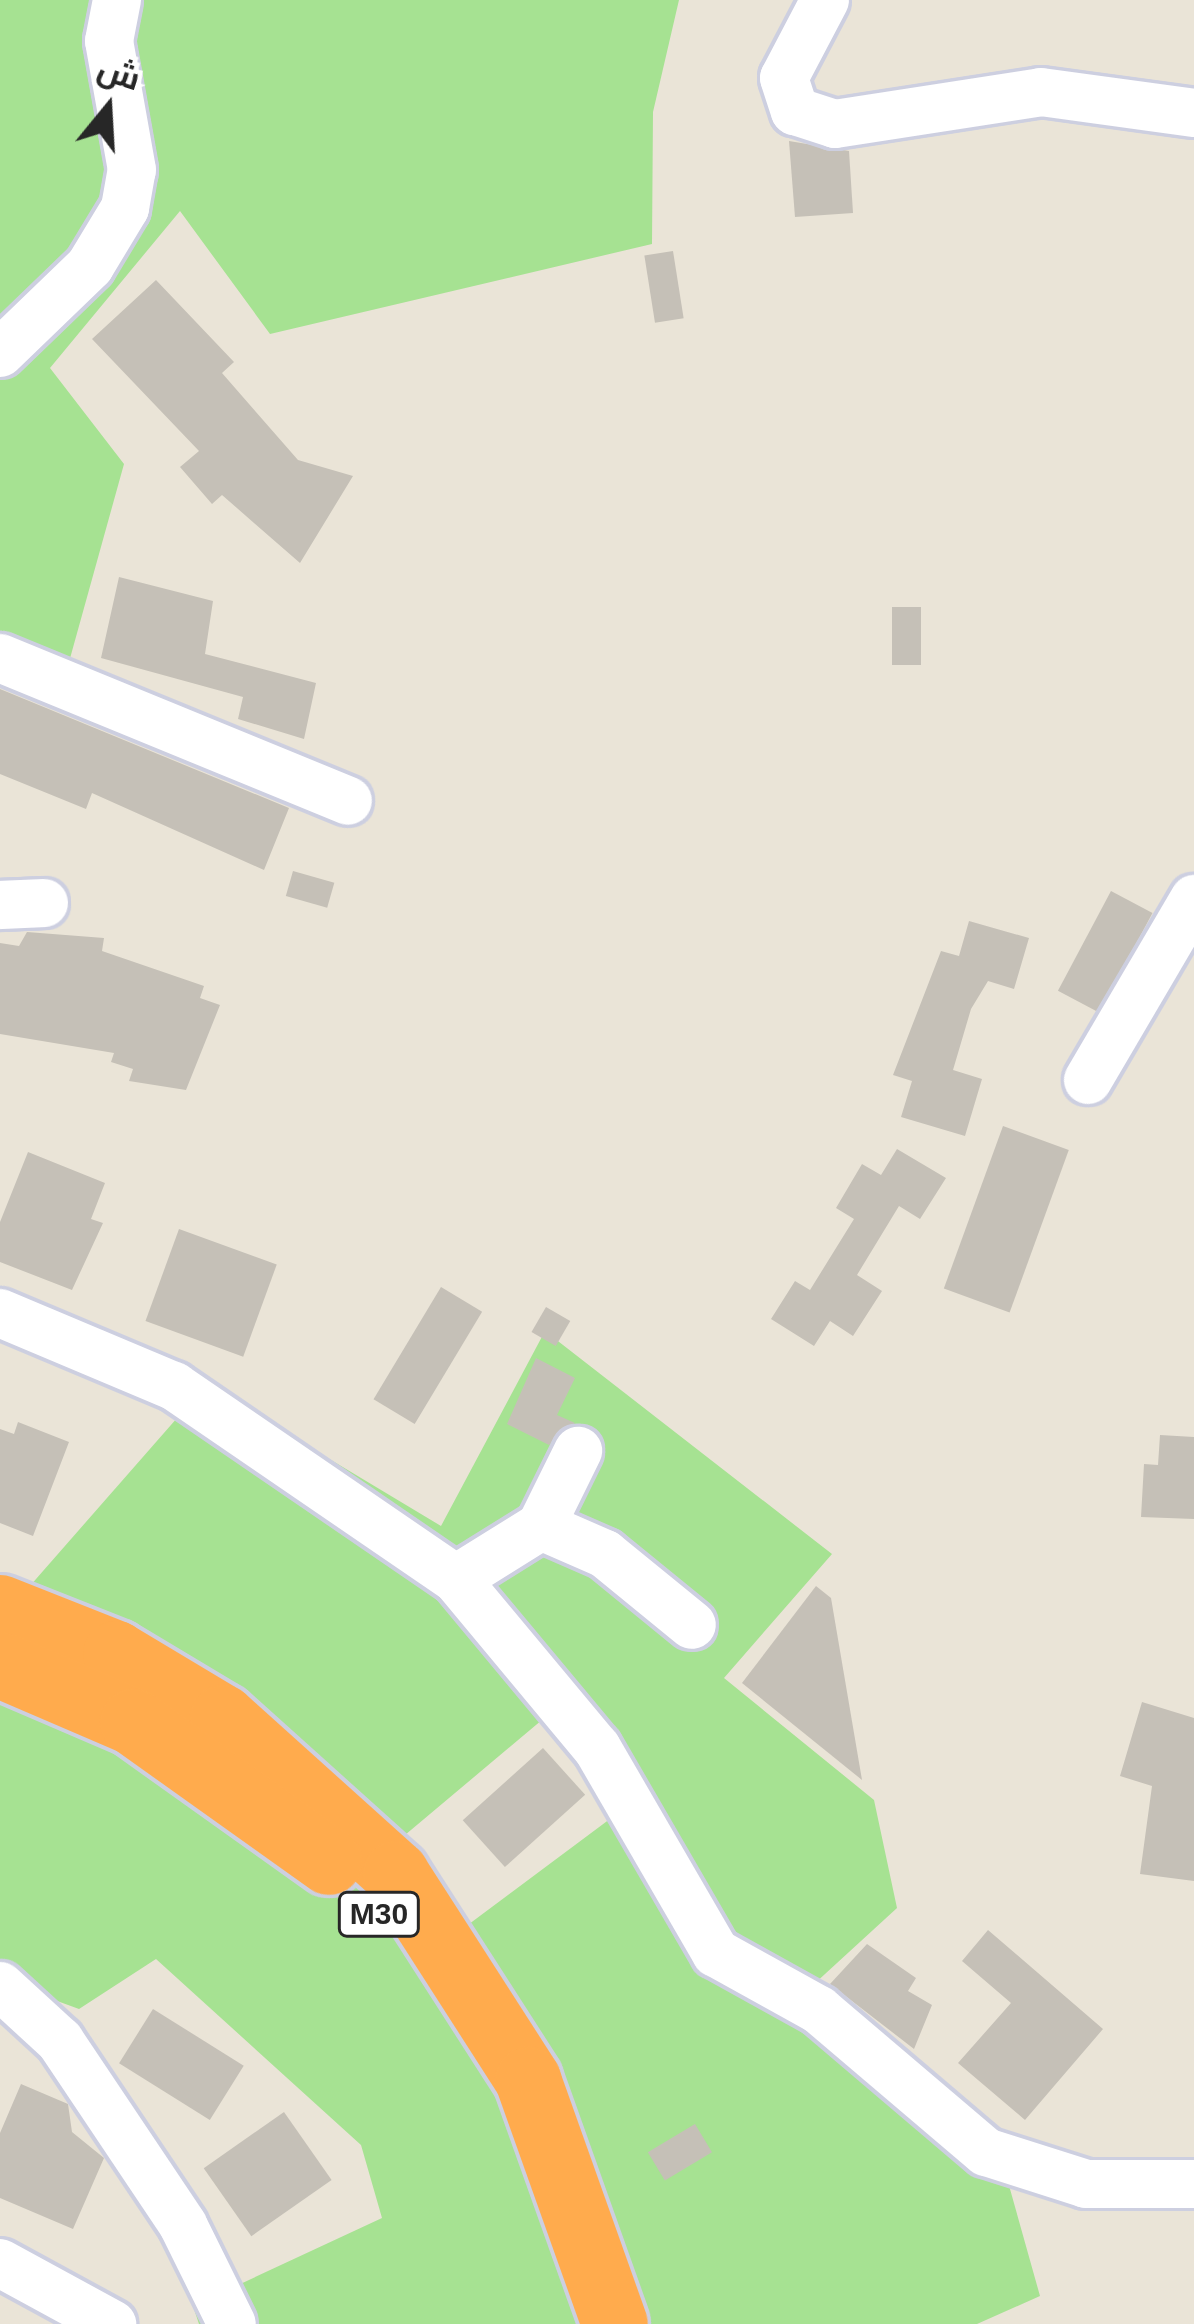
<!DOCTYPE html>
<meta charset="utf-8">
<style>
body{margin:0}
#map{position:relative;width:1194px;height:2324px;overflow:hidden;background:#eae4d7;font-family:Arial,Cairo,sans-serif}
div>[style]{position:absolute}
.green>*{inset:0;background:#a6e292}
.building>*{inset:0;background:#c5c0b7;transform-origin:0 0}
.roads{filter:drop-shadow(3px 0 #cdcfe0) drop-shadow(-3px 0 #cdcfe0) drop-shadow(0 3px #cdcfe0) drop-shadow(0 -3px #cdcfe0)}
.minor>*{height:48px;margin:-24px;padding:0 24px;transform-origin:24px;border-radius:24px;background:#fff}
.highway>*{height:66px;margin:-33px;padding:0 33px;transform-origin:33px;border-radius:33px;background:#ffab4d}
span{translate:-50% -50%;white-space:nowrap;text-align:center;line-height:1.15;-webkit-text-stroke:9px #fff;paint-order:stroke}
.shield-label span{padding:3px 9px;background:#fff;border:3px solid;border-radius:9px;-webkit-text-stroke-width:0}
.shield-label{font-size:30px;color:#272727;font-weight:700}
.north{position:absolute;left:48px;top:48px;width:120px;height:120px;-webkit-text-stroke:9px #fff;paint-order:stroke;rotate:18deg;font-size:33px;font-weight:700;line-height:48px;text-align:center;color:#272727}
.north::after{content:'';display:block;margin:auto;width:42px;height:54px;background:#272727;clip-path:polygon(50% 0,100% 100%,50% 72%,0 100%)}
</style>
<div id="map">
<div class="green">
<i style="clip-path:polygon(0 0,679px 0,653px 112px,652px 244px,270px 334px,180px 211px,50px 368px,124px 464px,64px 680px,0 644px)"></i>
<i style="clip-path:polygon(evenodd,545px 1331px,832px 1554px,724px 1678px,874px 1800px,897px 1908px,801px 1996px,1003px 2164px,1040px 2296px,977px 2324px,199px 2324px,193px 2306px,382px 2218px,361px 2145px,156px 1959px,79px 2009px,0 1980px,0 1590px,22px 1595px,206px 1385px,441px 1526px,545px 1331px,555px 1709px,630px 1804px,445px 1942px,380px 1856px,555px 1709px)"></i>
</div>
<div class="building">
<i style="clip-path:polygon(789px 141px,849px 151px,853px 213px,795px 217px)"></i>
<i style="left:673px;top:251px;width:68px;height:29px;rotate:81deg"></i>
<i style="clip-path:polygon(156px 280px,234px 362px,222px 373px,298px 460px,353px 476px,300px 563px,222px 495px,212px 504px,180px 467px,199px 451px,92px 339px)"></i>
<i style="clip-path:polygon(119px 577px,213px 601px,205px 654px,316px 683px,304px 739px,238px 719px,243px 697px,101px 658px)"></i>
<i style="left:892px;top:607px;width:29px;height:58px"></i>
<i style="clip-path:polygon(0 689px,289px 808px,264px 870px,92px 793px,86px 809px,0 774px)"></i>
<i style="left:293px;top:871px;width:43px;height:26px;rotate:16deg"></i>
<i style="left:1111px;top:891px;width:47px;height:113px;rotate:28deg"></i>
<i style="clip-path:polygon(969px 921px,1029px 938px,1014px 989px,988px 981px,971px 1009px,953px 1070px,982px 1079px,965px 1136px,901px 1117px,912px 1081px,893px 1075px,941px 951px,959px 956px)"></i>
<i style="clip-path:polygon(27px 932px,104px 938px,102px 951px,204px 986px,200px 998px,220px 1005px,186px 1090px,129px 1081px,133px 1069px,111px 1062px,114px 1053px,0 1034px,0 943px,19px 946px)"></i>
<i style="left:1003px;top:1126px;width:70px;height:173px;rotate:20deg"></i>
<i style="clip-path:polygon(897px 1149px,946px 1178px,920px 1219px,899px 1206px,857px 1275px,882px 1291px,853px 1336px,830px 1321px,814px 1346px,771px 1319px,795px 1281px,810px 1290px,854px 1219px,836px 1208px,862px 1164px,881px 1175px)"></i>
<i style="clip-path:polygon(28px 1152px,105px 1183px,91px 1219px,103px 1223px,72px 1290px,0 1262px,0 1222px)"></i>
<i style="left:179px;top:1229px;width:104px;height:98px;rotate:20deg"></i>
<i style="left:441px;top:1287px;width:48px;height:131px;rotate:31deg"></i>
<i style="left:546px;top:1307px;width:28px;height:29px;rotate:30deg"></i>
<i style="clip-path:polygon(536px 1358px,575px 1378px,557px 1415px,575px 1423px,549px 1445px,507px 1424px)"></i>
<i style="clip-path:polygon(18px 1422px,69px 1442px,33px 1536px,0 1523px,0 1429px,14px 1434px)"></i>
<i style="clip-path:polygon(1160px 1435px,1194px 1437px,1194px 1519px,1141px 1517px,1144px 1464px,1158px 1465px)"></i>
<i style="clip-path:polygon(816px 1586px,831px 1598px,862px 1780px,742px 1683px)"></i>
<i style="clip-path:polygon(1142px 1702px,1194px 1718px,1194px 1881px,1140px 1874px,1152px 1786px,1120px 1776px)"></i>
<i style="left:543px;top:1748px;width:63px;height:108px;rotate:48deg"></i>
<i style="clip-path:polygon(988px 1930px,1103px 2029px,1025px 2120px,958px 2063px,1011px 2003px,962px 1961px)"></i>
<i style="clip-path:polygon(867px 1944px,916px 1978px,908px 1991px,932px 2005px,914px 2049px,830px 1984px)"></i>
<i style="left:153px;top:2009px;width:107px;height:64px;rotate:32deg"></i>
<i style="clip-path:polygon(21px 2084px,68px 2104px,72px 2132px,104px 2158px,73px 2229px,0 2198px,0 2133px)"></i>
<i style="left:284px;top:2112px;width:83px;height:98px;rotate:55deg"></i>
<i style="left:695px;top:2124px;width:33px;height:55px;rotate:59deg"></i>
</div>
<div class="roads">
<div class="minor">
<i style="left:825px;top:0;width:88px;rotate:117.7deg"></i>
<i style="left:784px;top:78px;width:35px;rotate:72deg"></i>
<i style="left:795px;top:111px;width:42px;rotate:18deg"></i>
<i style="left:835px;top:124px;width:208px;rotate:-8.8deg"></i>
<i style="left:1041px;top:92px;width:154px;rotate:7.8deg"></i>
<i style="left:0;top:353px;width:125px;rotate:-44deg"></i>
<i style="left:90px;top:266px;width:68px;rotate:-58.9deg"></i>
<i style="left:125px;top:208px;width:39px;rotate:-80deg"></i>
<i style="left:132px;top:170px;width:131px;rotate:-100.1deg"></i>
<i style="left:109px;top:41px;width:42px;rotate:-79deg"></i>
<i style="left:0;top:658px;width:376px;rotate:22.3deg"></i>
<i style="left:0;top:905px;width:44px;rotate:-2.6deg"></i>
<i style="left:1088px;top:1080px;width:210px;rotate:-59.6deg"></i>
<i style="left:0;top:1313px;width:189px;rotate:22.8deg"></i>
<i style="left:174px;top:1386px;width:342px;rotate:34.4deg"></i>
<i style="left:456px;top:1579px;width:220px;rotate:50.2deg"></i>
<i style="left:597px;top:1748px;width:237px;rotate:59.9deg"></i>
<i style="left:716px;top:1953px;width:118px;rotate:29deg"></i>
<i style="left:819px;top:2010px;width:219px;rotate:40.4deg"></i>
<i style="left:986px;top:2152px;width:105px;rotate:17.7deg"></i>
<i style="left:1086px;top:2184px;width:108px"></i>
<i style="left:541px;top:1526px;width:70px;rotate:23.6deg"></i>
<i style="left:605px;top:1554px;width:112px;rotate:39.2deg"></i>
<i style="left:456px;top:1579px;width:100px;rotate:-31.9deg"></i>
<i style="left:541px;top:1526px;width:84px;rotate:-63.7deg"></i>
<i style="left:0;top:1986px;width:81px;rotate:42.5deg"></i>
<i style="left:60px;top:2041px;width:221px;rotate:56.2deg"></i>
<i style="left:183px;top:2225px;width:110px;rotate:63.7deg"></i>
<i style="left:0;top:2263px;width:128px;rotate:28.6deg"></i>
</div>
<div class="highway">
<i style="left:0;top:1608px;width:125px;rotate:21.6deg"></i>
<i style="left:116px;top:1654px;width:125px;rotate:30.9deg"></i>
<i style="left:223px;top:1718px;width:233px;rotate:42deg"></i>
<i style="left:396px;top:1874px;width:245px;rotate:57.3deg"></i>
<i style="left:528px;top:2080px;width:259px;rotate:70.4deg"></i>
<i style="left:0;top:1665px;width:145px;rotate:23.2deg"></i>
<i style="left:133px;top:1722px;width:241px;rotate:35.5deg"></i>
</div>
</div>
<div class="shield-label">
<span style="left:379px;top:1914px">M30</span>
</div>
<div class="north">ش</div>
</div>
